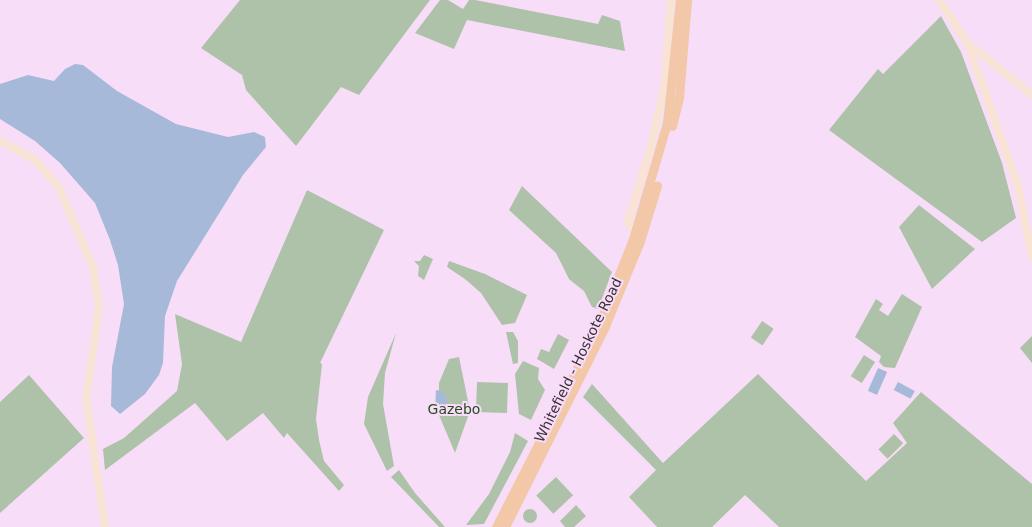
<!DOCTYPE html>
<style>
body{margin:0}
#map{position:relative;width:1032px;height:527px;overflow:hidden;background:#f8ddf9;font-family:"DejaVu Sans",sans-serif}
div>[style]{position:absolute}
.green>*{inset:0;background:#aec2a9;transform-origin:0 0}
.round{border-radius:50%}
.water>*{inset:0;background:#a7b9d8;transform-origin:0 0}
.secondary>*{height:8px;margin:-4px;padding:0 4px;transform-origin:4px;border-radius:4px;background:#f9e3d4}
.primary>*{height:9px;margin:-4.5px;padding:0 4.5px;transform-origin:4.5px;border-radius:4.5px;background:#f2c8a9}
span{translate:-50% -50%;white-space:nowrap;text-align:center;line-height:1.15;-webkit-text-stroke:4px #f8ddf9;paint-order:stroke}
.street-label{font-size:14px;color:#3c313c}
.park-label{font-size:14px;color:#27491f}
</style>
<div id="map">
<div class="green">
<i style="clip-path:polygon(240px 0,430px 0,359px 95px,341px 87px,296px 146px,246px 90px,242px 75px,201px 48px)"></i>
<i style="clip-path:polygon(440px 0,448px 0,463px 9px,469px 0,475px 0,598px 24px,602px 15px,620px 21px,625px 51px,467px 20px,454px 49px,415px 33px)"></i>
<i style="clip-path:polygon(941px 16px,961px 52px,1002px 163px,1016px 218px,982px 242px,829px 130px,878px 69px,883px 74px)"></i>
<i style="clip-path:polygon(522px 186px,612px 272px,598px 309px,592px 307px,584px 291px,569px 279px,556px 253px,509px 210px)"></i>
<i style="clip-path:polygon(307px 190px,384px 230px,320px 363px,322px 364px,316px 419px,319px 440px,324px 461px,344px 485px,339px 491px,287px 433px,284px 438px,263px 413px,227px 441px,195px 403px,105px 470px,103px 449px,124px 438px,177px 391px,182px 364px,175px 314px,241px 342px)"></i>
<i style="clip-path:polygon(919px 205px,975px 249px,932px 289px,899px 227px)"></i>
<i style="clip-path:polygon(424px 255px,433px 259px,424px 280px,418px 276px,419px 266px,414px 261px,420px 261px)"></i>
<i style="clip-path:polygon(449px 261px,485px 274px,527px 295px,515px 323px,502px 325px,481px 293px,465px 279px,447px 267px)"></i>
<i style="clip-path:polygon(902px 294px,922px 307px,895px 368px,884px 367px,879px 362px,881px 356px,855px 337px,876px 299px,883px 304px,879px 310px,888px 316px)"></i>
<i style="left:762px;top:321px;width:14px;height:20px;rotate:34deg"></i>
<i style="clip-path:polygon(506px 332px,513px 332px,518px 341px,518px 363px,513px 364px)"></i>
<i style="clip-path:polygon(396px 333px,385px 373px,383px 404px,394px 466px,387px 471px,364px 424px,368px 397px)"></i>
<i style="clip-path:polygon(558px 334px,569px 340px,554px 369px,537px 359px,541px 349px,549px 352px)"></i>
<i style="clip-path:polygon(1032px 336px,1032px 363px,1020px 348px)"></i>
<i style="left:864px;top:355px;width:13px;height:25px;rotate:32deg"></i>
<i style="clip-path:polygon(459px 357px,470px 411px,455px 453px,439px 415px,439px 383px,449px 359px)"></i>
<i style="clip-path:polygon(523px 361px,539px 368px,538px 379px,545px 390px,531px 420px,519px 414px,515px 374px)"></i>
<i style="clip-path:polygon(758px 374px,866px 481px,907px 443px,893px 423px,921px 392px,1032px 484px,1032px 527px,779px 527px,745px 495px,712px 527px,657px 527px,629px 497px,656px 470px,583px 397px,592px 384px,663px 463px)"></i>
<i style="clip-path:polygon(29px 375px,84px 438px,0 513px,0 402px)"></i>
<i style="left:477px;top:382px;width:31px;height:30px;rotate:2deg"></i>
<i style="clip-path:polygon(515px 433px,528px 441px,484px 524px,466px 525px,489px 494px,510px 452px)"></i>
<i style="left:894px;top:434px;width:13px;height:22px;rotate:45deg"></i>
<i style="clip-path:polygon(399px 470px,415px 493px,445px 527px,439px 527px,391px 477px)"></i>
<i style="left:556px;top:477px;width:25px;height:27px;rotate:47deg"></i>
<i style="clip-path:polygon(576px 505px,586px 516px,574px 527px,565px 527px,560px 521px)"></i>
<i class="round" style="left:523px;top:509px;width:14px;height:14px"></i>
</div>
<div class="water">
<i style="clip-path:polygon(75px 64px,83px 65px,117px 91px,176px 124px,228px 137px,254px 132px,265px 137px,266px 147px,243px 175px,177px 281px,165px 316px,163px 363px,159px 375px,145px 394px,120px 414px,111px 406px,112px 367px,124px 304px,118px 265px,110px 240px,95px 203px,60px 163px,35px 141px,0 119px,0 84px,28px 75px,54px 81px,65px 69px)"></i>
<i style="left:878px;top:368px;width:10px;height:25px;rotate:24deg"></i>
<i style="left:898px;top:382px;width:19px;height:9px;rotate:28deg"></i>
<i style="clip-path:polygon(436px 390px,442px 391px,447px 398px,447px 406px,440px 413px,435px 411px)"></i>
</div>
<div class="secondary">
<i style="left:939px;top:0;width:53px;rotate:56.6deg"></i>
<i style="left:968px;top:44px;width:151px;rotate:70.6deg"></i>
<i style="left:1018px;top:186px;width:72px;rotate:78.8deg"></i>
<i style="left:969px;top:44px;width:81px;rotate:39deg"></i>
<i style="left:0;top:141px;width:38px;rotate:28deg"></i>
<i style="left:34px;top:159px;width:36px;rotate:48deg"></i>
<i style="left:58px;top:186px;width:88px;rotate:66.6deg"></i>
<i style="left:93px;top:267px;width:40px;rotate:81.5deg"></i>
<i style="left:99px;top:307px;width:93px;rotate:98deg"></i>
<i style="left:86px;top:399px;width:129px;rotate:81.6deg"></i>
<i style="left:635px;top:234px;width:15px;rotate:-118deg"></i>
<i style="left:628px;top:221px;width:77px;rotate:-72.7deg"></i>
<i style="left:651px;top:147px;width:60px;rotate:-77.6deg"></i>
<i style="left:664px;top:88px;width:88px;rotate:-85.5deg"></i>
</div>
<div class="primary">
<i style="left:672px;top:126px;width:29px;rotate:-76deg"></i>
<i style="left:679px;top:98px;width:98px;rotate:-85.3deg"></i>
<i style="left:496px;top:527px;width:225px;rotate:-63deg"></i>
<i style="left:598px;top:327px;width:95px;rotate:-68.3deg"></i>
<i style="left:633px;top:239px;width:121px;rotate:-73.7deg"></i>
<i style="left:667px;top:123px;width:124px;rotate:-84deg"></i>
<i style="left:505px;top:527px;width:225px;rotate:-63.5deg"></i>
<i style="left:605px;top:326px;width:92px;rotate:-67.6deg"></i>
<i style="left:640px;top:241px;width:58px;rotate:-72.8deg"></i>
</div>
<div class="street-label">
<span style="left:578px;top:360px;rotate:-64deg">Whitefield - Hoskote Road</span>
</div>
<div class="park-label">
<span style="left:454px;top:409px">Gazebo</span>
</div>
</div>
